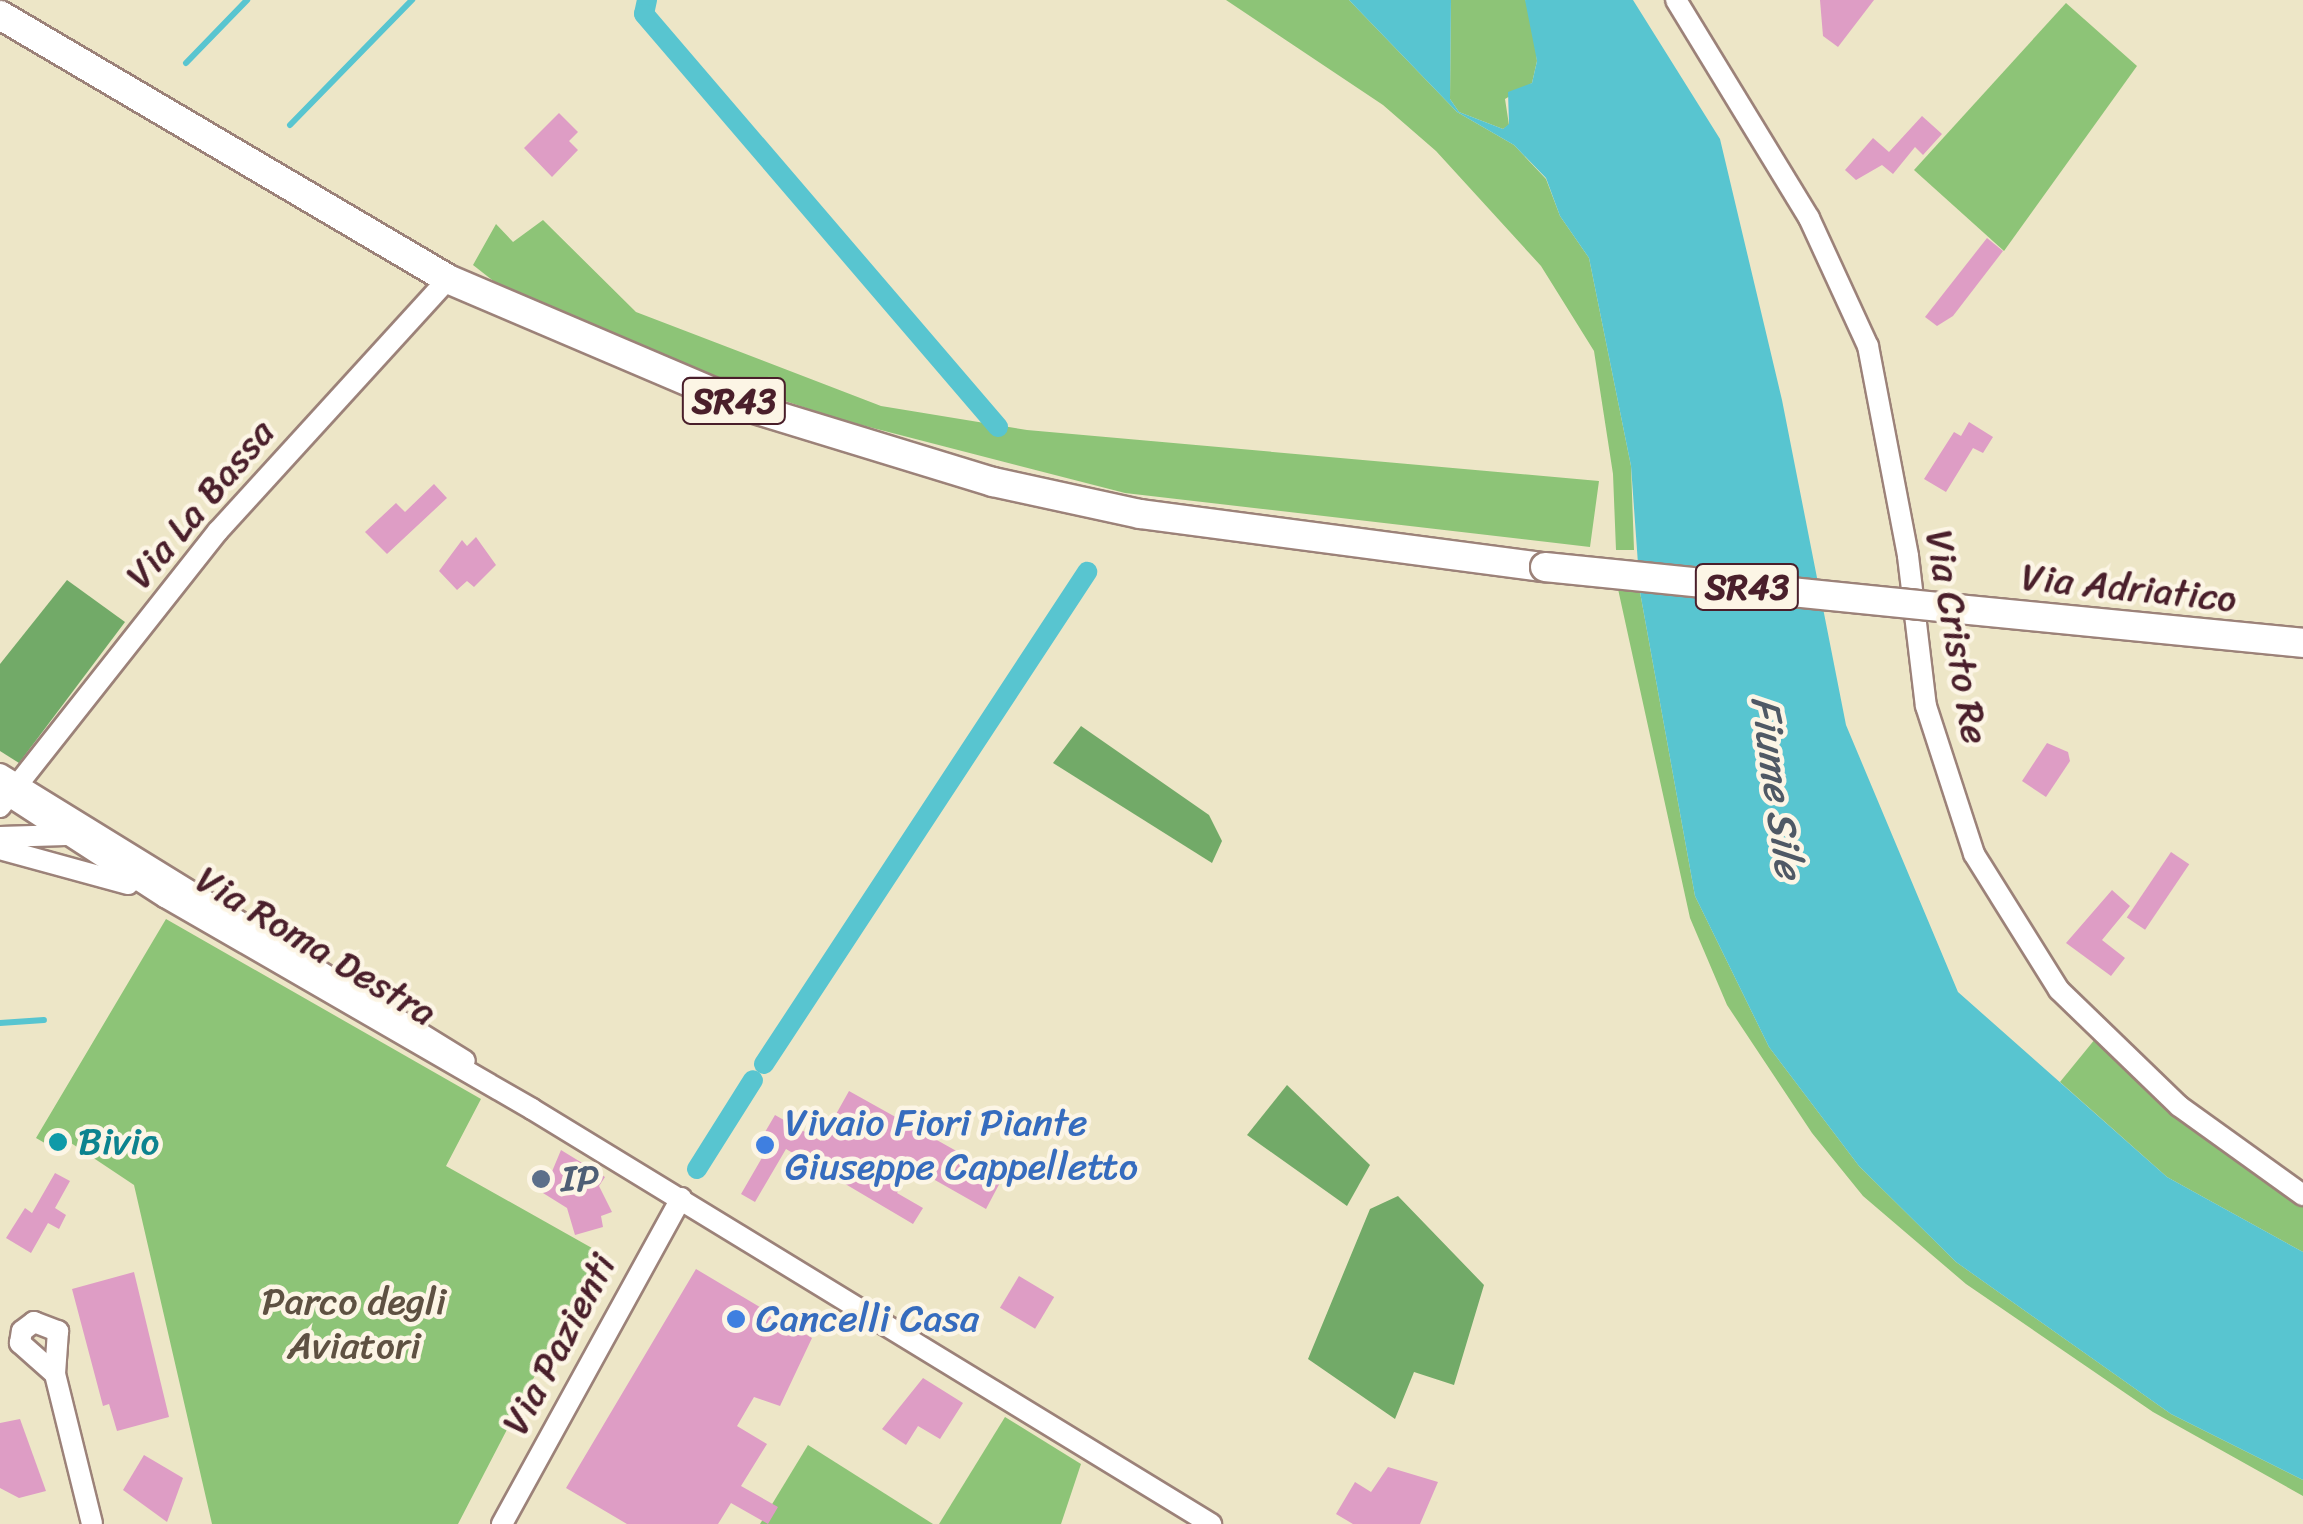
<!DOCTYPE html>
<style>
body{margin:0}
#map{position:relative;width:2303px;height:1524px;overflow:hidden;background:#ede6c7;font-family:Sriracha,sans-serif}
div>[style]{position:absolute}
.green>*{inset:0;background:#8dc477}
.forest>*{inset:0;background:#72aa68}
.water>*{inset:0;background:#58c5d0}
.stream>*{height:6px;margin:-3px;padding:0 3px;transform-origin:3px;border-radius:3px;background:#58c5d0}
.canal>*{height:20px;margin:-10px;padding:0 10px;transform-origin:10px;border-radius:10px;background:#58c5d0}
.building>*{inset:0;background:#de9dc5;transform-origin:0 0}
.roads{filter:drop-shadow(2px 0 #9c8279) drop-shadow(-2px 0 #9c8279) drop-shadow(0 2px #9c8279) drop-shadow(0 -2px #9c8279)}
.minor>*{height:20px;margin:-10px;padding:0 10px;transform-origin:10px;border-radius:10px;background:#fff}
.major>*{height:28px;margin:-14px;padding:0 14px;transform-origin:14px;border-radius:14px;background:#fff}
.bridges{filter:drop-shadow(2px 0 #9c8279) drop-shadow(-2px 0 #9c8279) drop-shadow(0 2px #9c8279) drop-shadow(0 -2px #9c8279)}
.major-bridge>*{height:28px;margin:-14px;padding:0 14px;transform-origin:14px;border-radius:14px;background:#fff}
.dots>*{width:28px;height:28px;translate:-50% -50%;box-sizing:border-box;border:5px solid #fcf5e5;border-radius:50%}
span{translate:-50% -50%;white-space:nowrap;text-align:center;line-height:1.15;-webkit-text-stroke:9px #fcf5e5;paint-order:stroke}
.shield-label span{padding:2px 8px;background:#fcf5e5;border:2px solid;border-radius:8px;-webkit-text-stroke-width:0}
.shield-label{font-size:35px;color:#4a1f2b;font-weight:700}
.street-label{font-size:38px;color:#4a1f2b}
.shop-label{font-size:38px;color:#366cbe}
.left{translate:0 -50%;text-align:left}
.culture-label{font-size:38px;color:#0d838f}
.service-label{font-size:38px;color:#4e5e75}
.park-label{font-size:38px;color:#5e5142}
.water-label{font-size:40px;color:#4f5965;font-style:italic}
</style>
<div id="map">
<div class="green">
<i style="clip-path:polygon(1226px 0,1349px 0,1457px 112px,1514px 145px,1546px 179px,1560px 216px,1589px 258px,1631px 466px,1634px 550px,1616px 550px,1613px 474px,1594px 351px,1541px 266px,1436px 151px,1383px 105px)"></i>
<i style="clip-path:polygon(1451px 0,1525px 0,1531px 9px,1537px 61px,1532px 83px,1505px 99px,1509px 125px,1503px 129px,1459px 112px,1450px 99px)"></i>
<i style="clip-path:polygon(2066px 3px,2137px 66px,2004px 251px,1914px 170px)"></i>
<i style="clip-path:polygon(543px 220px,636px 312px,881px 406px,1027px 430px,1599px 481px,1590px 547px,1125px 493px,842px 420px,702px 373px,496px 283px,473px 265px,496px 224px,513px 242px)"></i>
<i style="clip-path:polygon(1618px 589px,1640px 592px,1695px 896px,1769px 1047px,1859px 1166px,1956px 1262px,2171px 1414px,2303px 1480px,2303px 1496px,2153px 1412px,1966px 1284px,1863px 1196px,1812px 1133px,1727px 1005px,1690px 918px)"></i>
<i style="clip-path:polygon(166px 919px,481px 1099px,446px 1166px,599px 1252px,458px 1524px,212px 1524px,134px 1185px,71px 1143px,64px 1154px,36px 1138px)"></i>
<i style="clip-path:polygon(2100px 1033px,2303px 1195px,2303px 1252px,2167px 1177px,2060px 1082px)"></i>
<i style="clip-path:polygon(1005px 1417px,1081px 1464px,1061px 1524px,939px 1524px)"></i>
<i style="clip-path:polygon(808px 1445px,933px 1524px,760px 1524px)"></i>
</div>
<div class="forest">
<i style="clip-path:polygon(67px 580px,125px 622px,19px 763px,0 751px,0 664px)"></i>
<i style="clip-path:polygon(1081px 726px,1209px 815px,1222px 841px,1212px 863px,1053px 763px)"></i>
<i style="clip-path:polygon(1287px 1085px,1370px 1165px,1347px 1206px,1247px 1135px)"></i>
<i style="clip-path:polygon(1398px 1196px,1484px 1285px,1454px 1385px,1414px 1372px,1395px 1419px,1308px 1359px,1370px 1209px)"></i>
</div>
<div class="water">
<i style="clip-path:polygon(1349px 0,1451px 0,1450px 99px,1459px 112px,1503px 129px,1509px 124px,1508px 92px,1532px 83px,1537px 61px,1525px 0,1633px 0,1720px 139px,1782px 400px,1846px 725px,1958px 992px,2167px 1177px,2303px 1252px,2303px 1480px,2171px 1414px,1956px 1262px,1859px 1166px,1769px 1047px,1695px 896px,1640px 592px,1631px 466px,1589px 258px,1560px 216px,1546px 178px,1514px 145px,1457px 112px)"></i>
</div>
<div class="stream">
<i style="left:186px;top:63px;width:88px;rotate:-45.9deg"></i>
<i style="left:290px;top:125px;width:175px;rotate:-45.7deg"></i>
<i style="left:0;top:1023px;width:44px;rotate:-3.9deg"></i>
</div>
<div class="canal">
<i style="left:647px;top:0;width:14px;rotate:102deg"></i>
<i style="left:644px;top:14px;width:544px;rotate:49.4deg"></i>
<i style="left:764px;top:1064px;width:589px;rotate:-56.71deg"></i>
<i style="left:697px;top:1169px;width:105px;rotate:-57.8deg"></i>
</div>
<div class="building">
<i style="clip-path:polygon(1820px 0,1874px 0,1838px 47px,1823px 36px)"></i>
<i style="clip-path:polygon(559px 113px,578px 132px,569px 141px,578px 150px,552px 177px,524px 148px)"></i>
<i style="clip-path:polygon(1922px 116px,1942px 134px,1923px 155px,1915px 147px,1893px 174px,1882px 165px,1856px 180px,1845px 170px,1873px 138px,1889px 152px)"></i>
<i style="clip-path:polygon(1987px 238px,2003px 251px,1953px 316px,1937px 326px,1925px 317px)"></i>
<i style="clip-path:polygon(1969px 422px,1993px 437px,1983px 453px,1973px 448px,1946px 492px,1924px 479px,1954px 432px,1961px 436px)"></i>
<i style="clip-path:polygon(434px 484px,447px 498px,387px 554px,365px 532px,396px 503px,405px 512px)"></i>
<i style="clip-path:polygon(476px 537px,496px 565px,474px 587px,467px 581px,457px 590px,439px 571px,462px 540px,467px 546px)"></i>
<i style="clip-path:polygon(2047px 743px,2068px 752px,2070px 761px,2046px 797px,2022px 781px)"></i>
<i style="left:2171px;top:852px;width:22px;height:79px;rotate:34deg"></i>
<i style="clip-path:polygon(2112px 890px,2130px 906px,2102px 940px,2125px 958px,2111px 976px,2066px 943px)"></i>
<i style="clip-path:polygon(849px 1091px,1003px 1177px,986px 1209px,912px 1167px,897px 1193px,923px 1208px,913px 1224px,786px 1149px,755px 1202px,741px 1194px,763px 1156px,754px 1151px,775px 1115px,821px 1141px)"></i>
<i style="clip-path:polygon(561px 1150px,605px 1177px,599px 1186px,612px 1212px,601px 1216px,603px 1227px,575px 1235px,567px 1208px,543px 1193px)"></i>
<i style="clip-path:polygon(55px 1173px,70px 1181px,55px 1208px,66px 1215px,59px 1229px,48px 1223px,31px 1253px,6px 1238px,25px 1208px,32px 1213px)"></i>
<i style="clip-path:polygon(696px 1269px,812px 1338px,780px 1406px,754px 1397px,737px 1426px,767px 1444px,741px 1486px,778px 1507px,768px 1524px,731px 1503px,718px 1524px,627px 1524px,566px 1488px)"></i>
<i style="clip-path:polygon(134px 1272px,169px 1417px,117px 1431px,109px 1404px,103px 1406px,72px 1289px)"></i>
<i style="left:1019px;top:1276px;width:41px;height:37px;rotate:31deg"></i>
<i style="clip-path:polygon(923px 1378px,963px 1403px,940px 1439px,918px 1426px,906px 1445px,882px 1429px)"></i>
<i style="clip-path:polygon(20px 1419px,46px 1491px,19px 1498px,0 1488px,0 1423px)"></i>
<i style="clip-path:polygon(144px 1455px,183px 1478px,167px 1522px,123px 1490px)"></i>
<i style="clip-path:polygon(1388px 1467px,1438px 1482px,1420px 1524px,1353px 1524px,1336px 1514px,1355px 1482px,1371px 1492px)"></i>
</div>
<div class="roads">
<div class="minor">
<i style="left:1676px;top:0;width:255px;rotate:58.6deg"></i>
<i style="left:1809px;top:218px;width:141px;rotate:65.3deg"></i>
<i style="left:1868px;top:346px;width:214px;rotate:79.2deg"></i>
<i style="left:1908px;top:556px;width:151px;rotate:83.2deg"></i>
<i style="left:1926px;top:706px;width:156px;rotate:72deg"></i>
<i style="left:1974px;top:854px;width:160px;rotate:58deg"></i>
<i style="left:2059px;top:990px;width:167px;rotate:44deg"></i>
<i style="left:2179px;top:1106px;width:153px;rotate:35.7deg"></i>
<i style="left:0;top:774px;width:546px;rotate:31.68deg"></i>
<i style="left:0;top:790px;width:197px;rotate:33deg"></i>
<i style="left:165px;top:897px;width:424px;rotate:30deg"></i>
<i style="left:532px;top:1109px;width:796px;rotate:31.43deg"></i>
<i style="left:0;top:807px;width:352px;rotate:-51.7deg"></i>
<i style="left:218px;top:531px;width:341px;rotate:-47.6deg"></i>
<i style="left:0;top:837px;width:66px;rotate:-1.7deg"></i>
<i style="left:0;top:849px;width:133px;rotate:15.3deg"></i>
<i style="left:55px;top:1374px;width:47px;rotate:-138.5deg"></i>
<i style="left:20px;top:1343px;width:12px;rotate:-81deg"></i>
<i style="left:22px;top:1331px;width:15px;rotate:-37deg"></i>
<i style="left:34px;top:1322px;width:26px;rotate:21deg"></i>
<i style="left:58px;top:1331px;width:43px;rotate:94deg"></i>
<i style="left:55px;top:1374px;width:154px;rotate:76.1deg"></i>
<i style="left:502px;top:1524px;width:372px;rotate:-61.2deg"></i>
</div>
<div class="major">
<i style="left:0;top:15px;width:520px;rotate:30.51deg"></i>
<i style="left:448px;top:279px;width:329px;rotate:23.1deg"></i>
<i style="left:751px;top:408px;width:253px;rotate:17deg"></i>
<i style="left:993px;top:482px;width:150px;rotate:12.3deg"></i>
<i style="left:1140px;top:514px;width:408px;rotate:7.5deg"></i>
<i style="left:1948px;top:608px;width:357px;rotate:5.6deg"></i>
</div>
</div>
<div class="bridges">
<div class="major-bridge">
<i style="left:1545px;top:567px;width:405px;rotate:5.8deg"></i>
</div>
</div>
<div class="dots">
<i style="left:58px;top:1142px;background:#0f9aa8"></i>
<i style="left:765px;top:1145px;background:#3f7fe0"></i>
<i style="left:541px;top:1179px;background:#5c6f8a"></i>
<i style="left:736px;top:1319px;background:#3f7fe0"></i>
</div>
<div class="shield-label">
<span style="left:734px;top:401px">SR43</span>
<span style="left:1747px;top:587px">SR43</span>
</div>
<div class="street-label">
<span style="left:200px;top:504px;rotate:-50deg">Via La Bassa</span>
<span style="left:2129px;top:588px;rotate:6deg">Via Adriatico</span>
<span style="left:1957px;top:637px;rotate:80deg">Via Cristo Re</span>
<span style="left:316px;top:946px;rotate:31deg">Via Roma Destra</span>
<span style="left:559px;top:1344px;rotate:-62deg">Via Pazienti</span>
</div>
<div class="shop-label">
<span class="left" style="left:785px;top:1145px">Vivaio Fiori Piante<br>Giuseppe Cappelletto</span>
<span class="left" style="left:756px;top:1319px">Cancelli Casa</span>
</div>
<div class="culture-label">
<span class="left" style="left:78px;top:1142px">Bivio</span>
</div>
<div class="service-label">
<span class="left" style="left:561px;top:1179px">IP</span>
</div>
<div class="park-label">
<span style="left:354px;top:1324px">Parco degli<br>Aviatori</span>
</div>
<div class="water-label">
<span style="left:1777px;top:787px;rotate:82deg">Fiume Sile</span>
</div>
</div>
